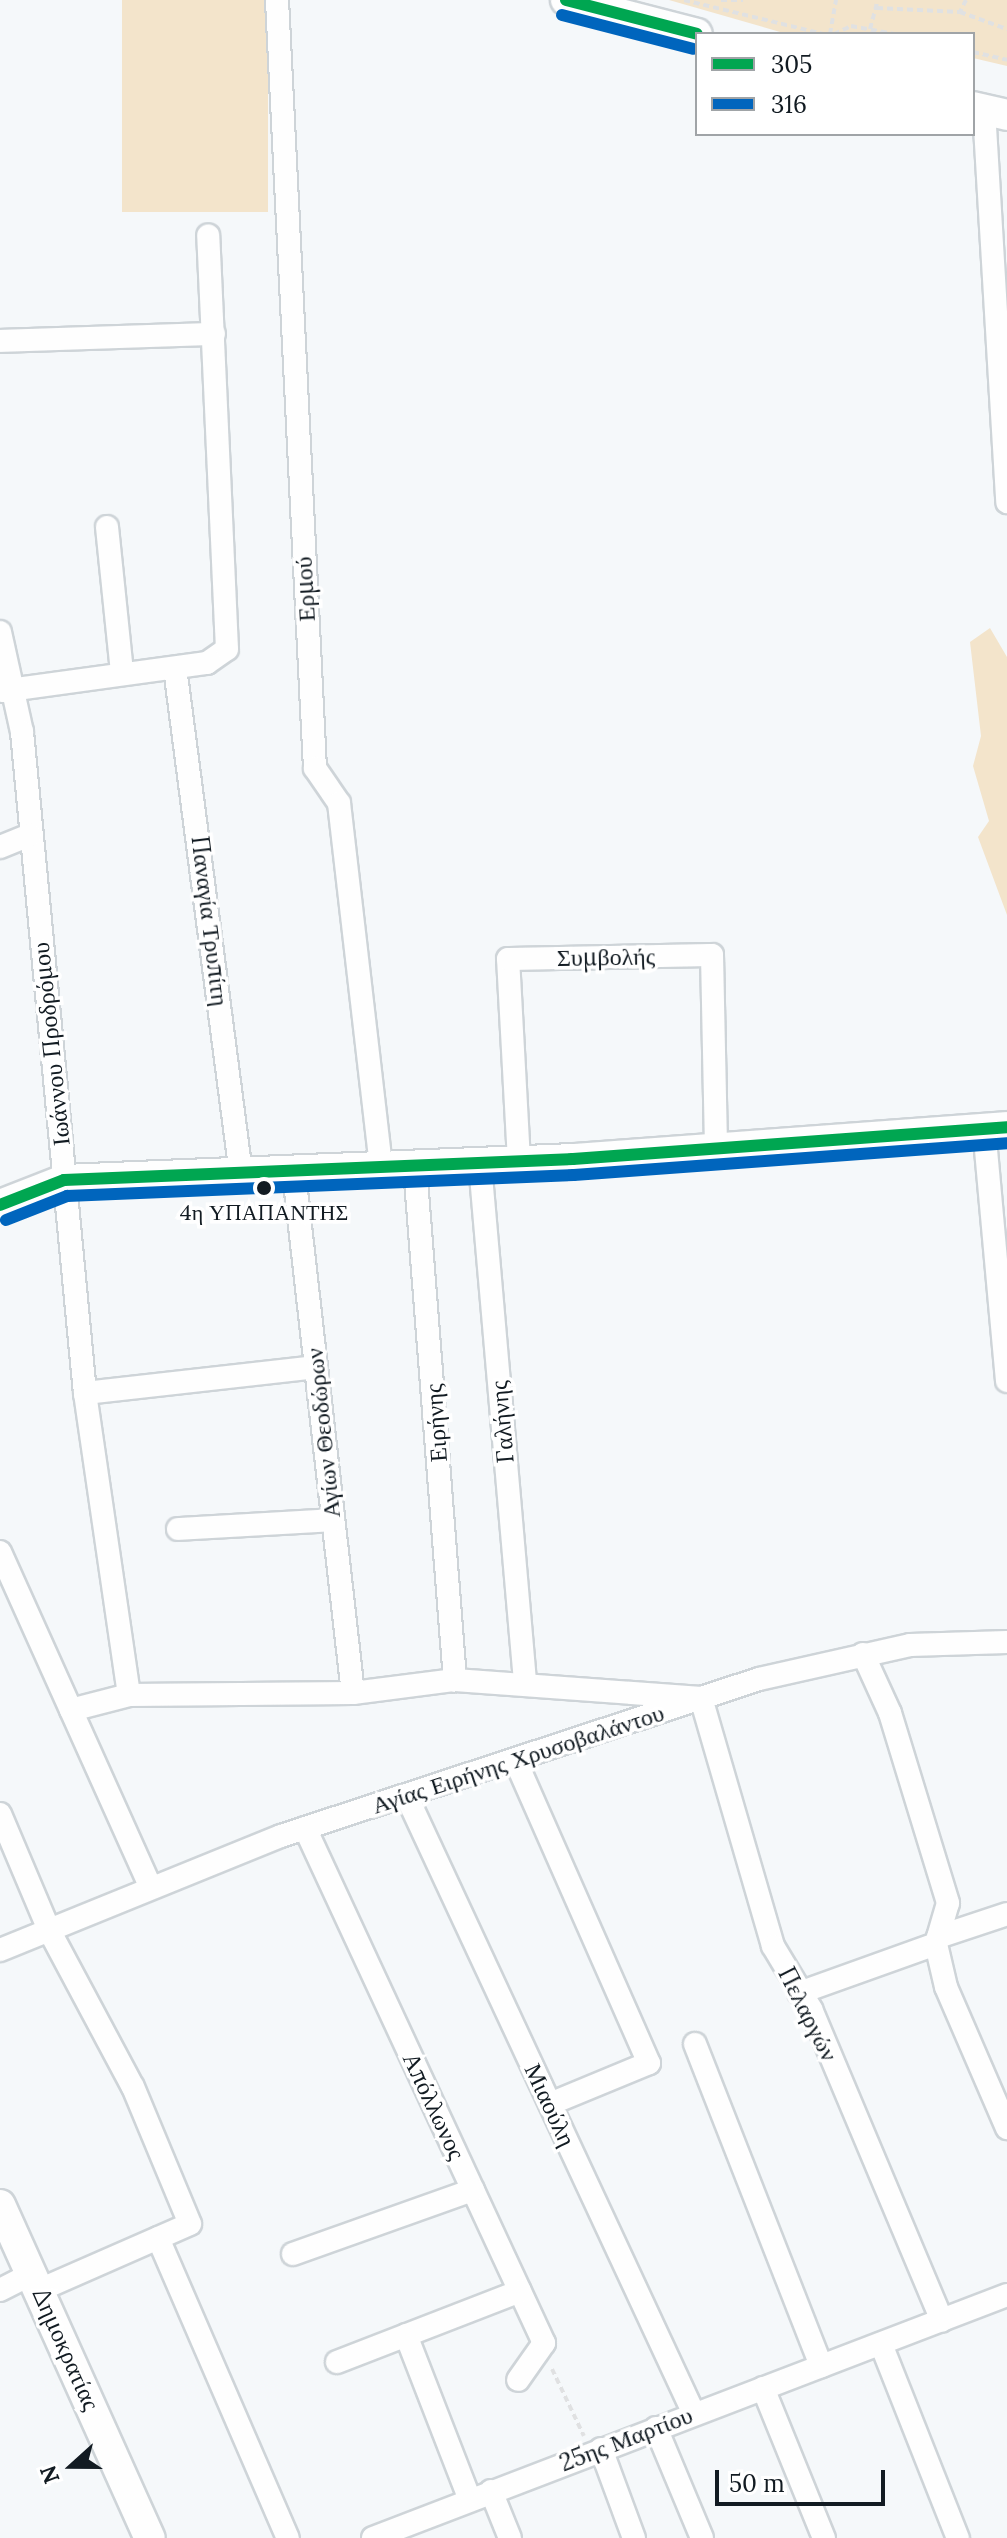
<!DOCTYPE html>
<meta charset="utf-8">
<style>
body{margin:0}
#map{position:relative;width:1007px;height:2538px;overflow:hidden;background:#f5f8fa;font-family:Lora,serif}
div>[style]{position:absolute}
.green>*{inset:0;background:#f3e4cb;transform-origin:0 0}
.path>*{height:4px;margin-top:-2px;transform-origin:0;background:repeating-linear-gradient(90deg,#e0e1e2 0 6px,transparent 0 10px)}
.roads{filter:drop-shadow(2px 0 #ced4d8) drop-shadow(-2px 0 #ced4d8) drop-shadow(0 2px #ced4d8) drop-shadow(0 -2px #ced4d8)}
.street>*{height:22px;margin:-11px;padding:0 11px;transform-origin:11px;border-radius:11px;background:#fefefe}
.secondary>*{height:30px;margin:-15px;padding:0 15px;transform-origin:15px;border-radius:15px;background:#fefefe}
.bus-1>*{height:12px;margin:-6px;padding:0 6px;transform-origin:6px;border-radius:6px;background:#00a651}
.bus-2>*{height:12px;margin:-6px;padding:0 6px;transform-origin:6px;border-radius:6px;background:#0065bd}
.dots>*{width:22px;height:22px;translate:-50% -50%;box-sizing:border-box;border:4px solid #fff;border-radius:50%}
span{translate:-50% -50%;white-space:nowrap;text-align:center;line-height:1.15;-webkit-text-stroke:7px #fff;paint-order:stroke}
.bus-label{font-size:22px;color:#121b22}
.street-label{font-size:24px;color:#121b22}
.legend{position:absolute;left:695px;top:32px;width:280px;height:104px;box-sizing:border-box;background:#fff;border:2px solid #a0a4a7;margin:0;padding:10px 14px;list-style:none;font-size:24px;color:#121b22}
.legend li{display:flex;align-items:center;gap:16px;height:40px}
.legend b{width:40px;border:2px solid #a0a4a7}
.north{position:absolute;left:32px;top:2426px;width:80px;height:80px;-webkit-text-stroke:6px #fff;paint-order:stroke;rotate:249deg;font-size:22px;font-weight:700;line-height:32px;text-align:center;color:#121b22}
.north::after{content:'';display:block;margin:auto;width:28px;height:36px;background:#121b22;clip-path:polygon(50% 0,100% 100%,50% 72%,0 100%)}
.scale{position:absolute;left:715px;top:2470px;width:170px;height:36px;box-sizing:border-box;border:4px solid #121b22;border-top:0;padding-left:10px;font-size:24px;line-height:28px;white-space:nowrap;color:#121b22;-webkit-text-stroke:6px #fff;paint-order:stroke}
</style>
<div id="map">
<div class="green">
<i style="left:122px;top:0;width:146px;height:212px"></i>
<i style="clip-path:polygon(669px 0,1007px 0,1007px 66px,973px 58px,973px 34px,787px 34px)"></i>
<i style="clip-path:polygon(990px 628px,1007px 657px,1007px 915px,978px 837px,989px 821px,973px 766px,981px 736px,970px 642px)"></i>
</div>
<div class="path">
<i style="left:684px;top:0;width:143px;rotate:13.7deg"></i>
<i style="left:721px;top:0;width:22px"></i>
<i style="left:966px;top:0;width:13px;rotate:117deg"></i>
<i style="left:960px;top:12px;width:50px;rotate:19.9deg"></i>
<i style="left:877px;top:8px;width:83px;rotate:2.8deg"></i>
<i style="left:870px;top:29px;width:30px;rotate:-75deg"></i>
<i style="left:830px;top:34px;width:35px;rotate:-80deg"></i>
<i style="left:834px;top:34px;width:19px;rotate:-25deg"></i>
<i style="left:851px;top:26px;width:44px;rotate:10.5deg"></i>
<i style="left:973px;top:52px;width:35px;rotate:13deg"></i>
<i style="left:552px;top:2369px;width:74px;rotate:64.5deg"></i>
</div>
<div class="roads">
<div class="street">
<i style="left:277px;top:0;width:769px;rotate:87.17deg"></i>
<i style="left:315px;top:768px;width:42px;rotate:55.6deg"></i>
<i style="left:339px;top:803px;width:367px;rotate:83.4deg"></i>
<i style="left:984px;top:110px;width:393px;rotate:86.6deg"></i>
<i style="left:0;top:341px;width:214px;rotate:-1.9deg"></i>
<i style="left:107px;top:527px;width:147px;rotate:84.1deg"></i>
<i style="left:0;top:632px;width:102px;rotate:77.6deg"></i>
<i style="left:22px;top:732px;width:664px;rotate:84.56deg"></i>
<i style="left:85px;top:1393px;width:305px;rotate:81.7deg"></i>
<i style="left:175px;top:668px;width:510px;rotate:82.57deg"></i>
<i style="left:2px;top:691px;width:207px;rotate:-7.8deg"></i>
<i style="left:207px;top:663px;width:24px;rotate:-35deg"></i>
<i style="left:227px;top:649px;width:414px;rotate:-92.6deg"></i>
<i style="left:0;top:847px;width:32px;rotate:-22deg"></i>
<i style="left:984px;top:1128px;width:254px;rotate:84.8deg"></i>
<i style="left:519px;top:1161px;width:202px;rotate:-93.1deg"></i>
<i style="left:508px;top:959px;width:204px;rotate:-1.1deg"></i>
<i style="left:712px;top:955px;width:193px;rotate:88.8deg"></i>
<i style="left:480px;top:1164px;width:519px;rotate:85.03deg"></i>
<i style="left:415px;top:1167px;width:515px;rotate:85.54deg"></i>
<i style="left:294px;top:1173px;width:523px;rotate:83.53deg"></i>
<i style="left:85px;top:1393px;width:231px;rotate:-6.4deg"></i>
<i style="left:178px;top:1529px;width:155px;rotate:-3.3deg"></i>
<i style="left:0;top:1552px;width:364px;rotate:65.8deg"></i>
<i style="left:863px;top:1654px;width:65px;rotate:65.4deg"></i>
<i style="left:890px;top:1713px;width:199px;rotate:73deg"></i>
<i style="left:948px;top:1903px;width:43px;rotate:106.3deg"></i>
<i style="left:936px;top:1944px;width:44px;rotate:76.9deg"></i>
<i style="left:946px;top:1987px;width:154px;rotate:66.6deg"></i>
<i style="left:71px;top:1710px;width:60px;rotate:-14.5deg"></i>
<i style="left:129px;top:1695px;width:224px;rotate:-0.5deg"></i>
<i style="left:353px;top:1693px;width:103px;rotate:-7.3deg"></i>
<i style="left:455px;top:1680px;width:247px;rotate:4.2deg"></i>
<i style="left:701px;top:1698px;width:258px;rotate:73.8deg"></i>
<i style="left:773px;top:1946px;width:74px;rotate:58.9deg"></i>
<i style="left:811px;top:2009px;width:338px;rotate:67.2deg"></i>
<i style="left:517px;top:1764px;width:327px;rotate:66.2deg"></i>
<i style="left:649px;top:2063px;width:107px;rotate:157.5deg"></i>
<i style="left:407px;top:1797px;width:680px;rotate:65.05deg"></i>
<i style="left:0;top:1814px;width:126px;rotate:67.1deg"></i>
<i style="left:49px;top:1930px;width:178px;rotate:61.9deg"></i>
<i style="left:133px;top:2087px;width:148px;rotate:67.4deg"></i>
<i style="left:190px;top:2224px;width:164px;rotate:156.3deg"></i>
<i style="left:305px;top:1828px;width:568px;rotate:65.11deg"></i>
<i style="left:544px;top:2343px;width:45px;rotate:125.1deg"></i>
<i style="left:938px;top:1937px;width:73px;rotate:-18.4deg"></i>
<i style="left:0;top:1950px;width:303px;rotate:-22.1deg"></i>
<i style="left:281px;top:1836px;width:503px;rotate:-18.18deg"></i>
<i style="left:759px;top:1679px;width:155px;rotate:-12.7deg"></i>
<i style="left:910px;top:1645px;width:97px;rotate:-1.8deg"></i>
<i style="left:799px;top:1993px;width:145px;rotate:-19.7deg"></i>
<i style="left:695px;top:2044px;width:346px;rotate:68.6deg"></i>
<i style="left:158px;top:2238px;width:327px;rotate:66.6deg"></i>
<i style="left:293px;top:2254px;width:191px;rotate:-19.6deg"></i>
<i style="left:0;top:2290px;width:36px;rotate:-27deg"></i>
<i style="left:406px;top:2335px;width:177px;rotate:68.8deg"></i>
<i style="left:881px;top:2344px;width:209px;rotate:68.4deg"></i>
<i style="left:337px;top:2362px;width:196px;rotate:-21.2deg"></i>
<i style="left:763px;top:2388px;width:162px;rotate:67.9deg"></i>
<i style="left:656px;top:2428px;width:119px;rotate:67.3deg"></i>
<i style="left:601px;top:2449px;width:95px;rotate:69.7deg"></i>
<i style="left:491px;top:2491px;width:51px;rotate:68deg"></i>
<i style="left:373px;top:2538px;width:679px;rotate:-20.97deg"></i>
</div>
<div class="secondary">
<i style="left:566px;top:0;width:135px;rotate:14.5deg"></i>
<i style="left:973px;top:107px;width:35px;rotate:13deg"></i>
<i style="left:0;top:1205px;width:69px;rotate:-21.3deg"></i>
<i style="left:64px;top:1180px;width:509px;rotate:-2.36deg"></i>
<i style="left:573px;top:1159px;width:435px;rotate:-4.2deg"></i>
<i style="left:0;top:2205px;width:365px;rotate:65.8deg"></i>
</div>
</div>
<div class="bus-1">
<i style="left:566px;top:0;width:135px;rotate:14.5deg"></i>
<i style="left:0;top:1205px;width:69px;rotate:-21.3deg"></i>
<i style="left:64px;top:1180px;width:509px;rotate:-2.36deg"></i>
<i style="left:573px;top:1159px;width:435px;rotate:-4.2deg"></i>
</div>
<div class="bus-2">
<i style="left:562px;top:15px;width:135px;rotate:14.5deg"></i>
<i style="left:6px;top:1220px;width:66px;rotate:-21.5deg"></i>
<i style="left:67px;top:1196px;width:507px;rotate:-2.37deg"></i>
<i style="left:574px;top:1175px;width:434px;rotate:-4.2deg"></i>
</div>
<div class="dots">
<i style="left:264px;top:1188px;background:#121b22"></i>
</div>
<div class="bus-label">
<span style="left:264px;top:1213px">4η ΥΠΑΠΑΝΤΗΣ</span>
</div>
<div class="street-label">
<span style="left:305px;top:589px;rotate:-93deg">Ερμού</span>
<span style="left:210px;top:921px;rotate:83deg">Παναγία Τρυπίτη</span>
<span style="left:606px;top:957px;rotate:-1deg">Συμβολής</span>
<span style="left:51px;top:1044px;rotate:-96deg">Ιωάννου Προδρόμου</span>
<span style="left:502px;top:1422px;rotate:-95deg">Γαλήνης</span>
<span style="left:436px;top:1423px;rotate:-94deg">Ειρήνης</span>
<span style="left:323px;top:1433px;rotate:-96deg">Αγίων Θεοδώρων</span>
<span style="left:518px;top:1759px;rotate:-18deg">Αγίας Ειρήνης Χρυσοβαλάντου</span>
<span style="left:808px;top:2014px;rotate:63deg">Πελαργών</span>
<span style="left:550px;top:2105px;rotate:65deg">Μιαούλη</span>
<span style="left:434px;top:2106px;rotate:65deg">Απόλλωνος</span>
<span style="left:66px;top:2349px;rotate:66deg">Δημοκρατίας</span>
<span style="left:626px;top:2439px;rotate:-21deg">25ης Μαρτίου</span>
</div>
<ul class="legend">
<li><b style="height:10px;background:#00a651"></b>305</li>
<li><b style="height:10px;background:#0065bd"></b>316</li>
</ul>
<div class="north">N</div>
<div class="scale">50 m</div>
</div>
